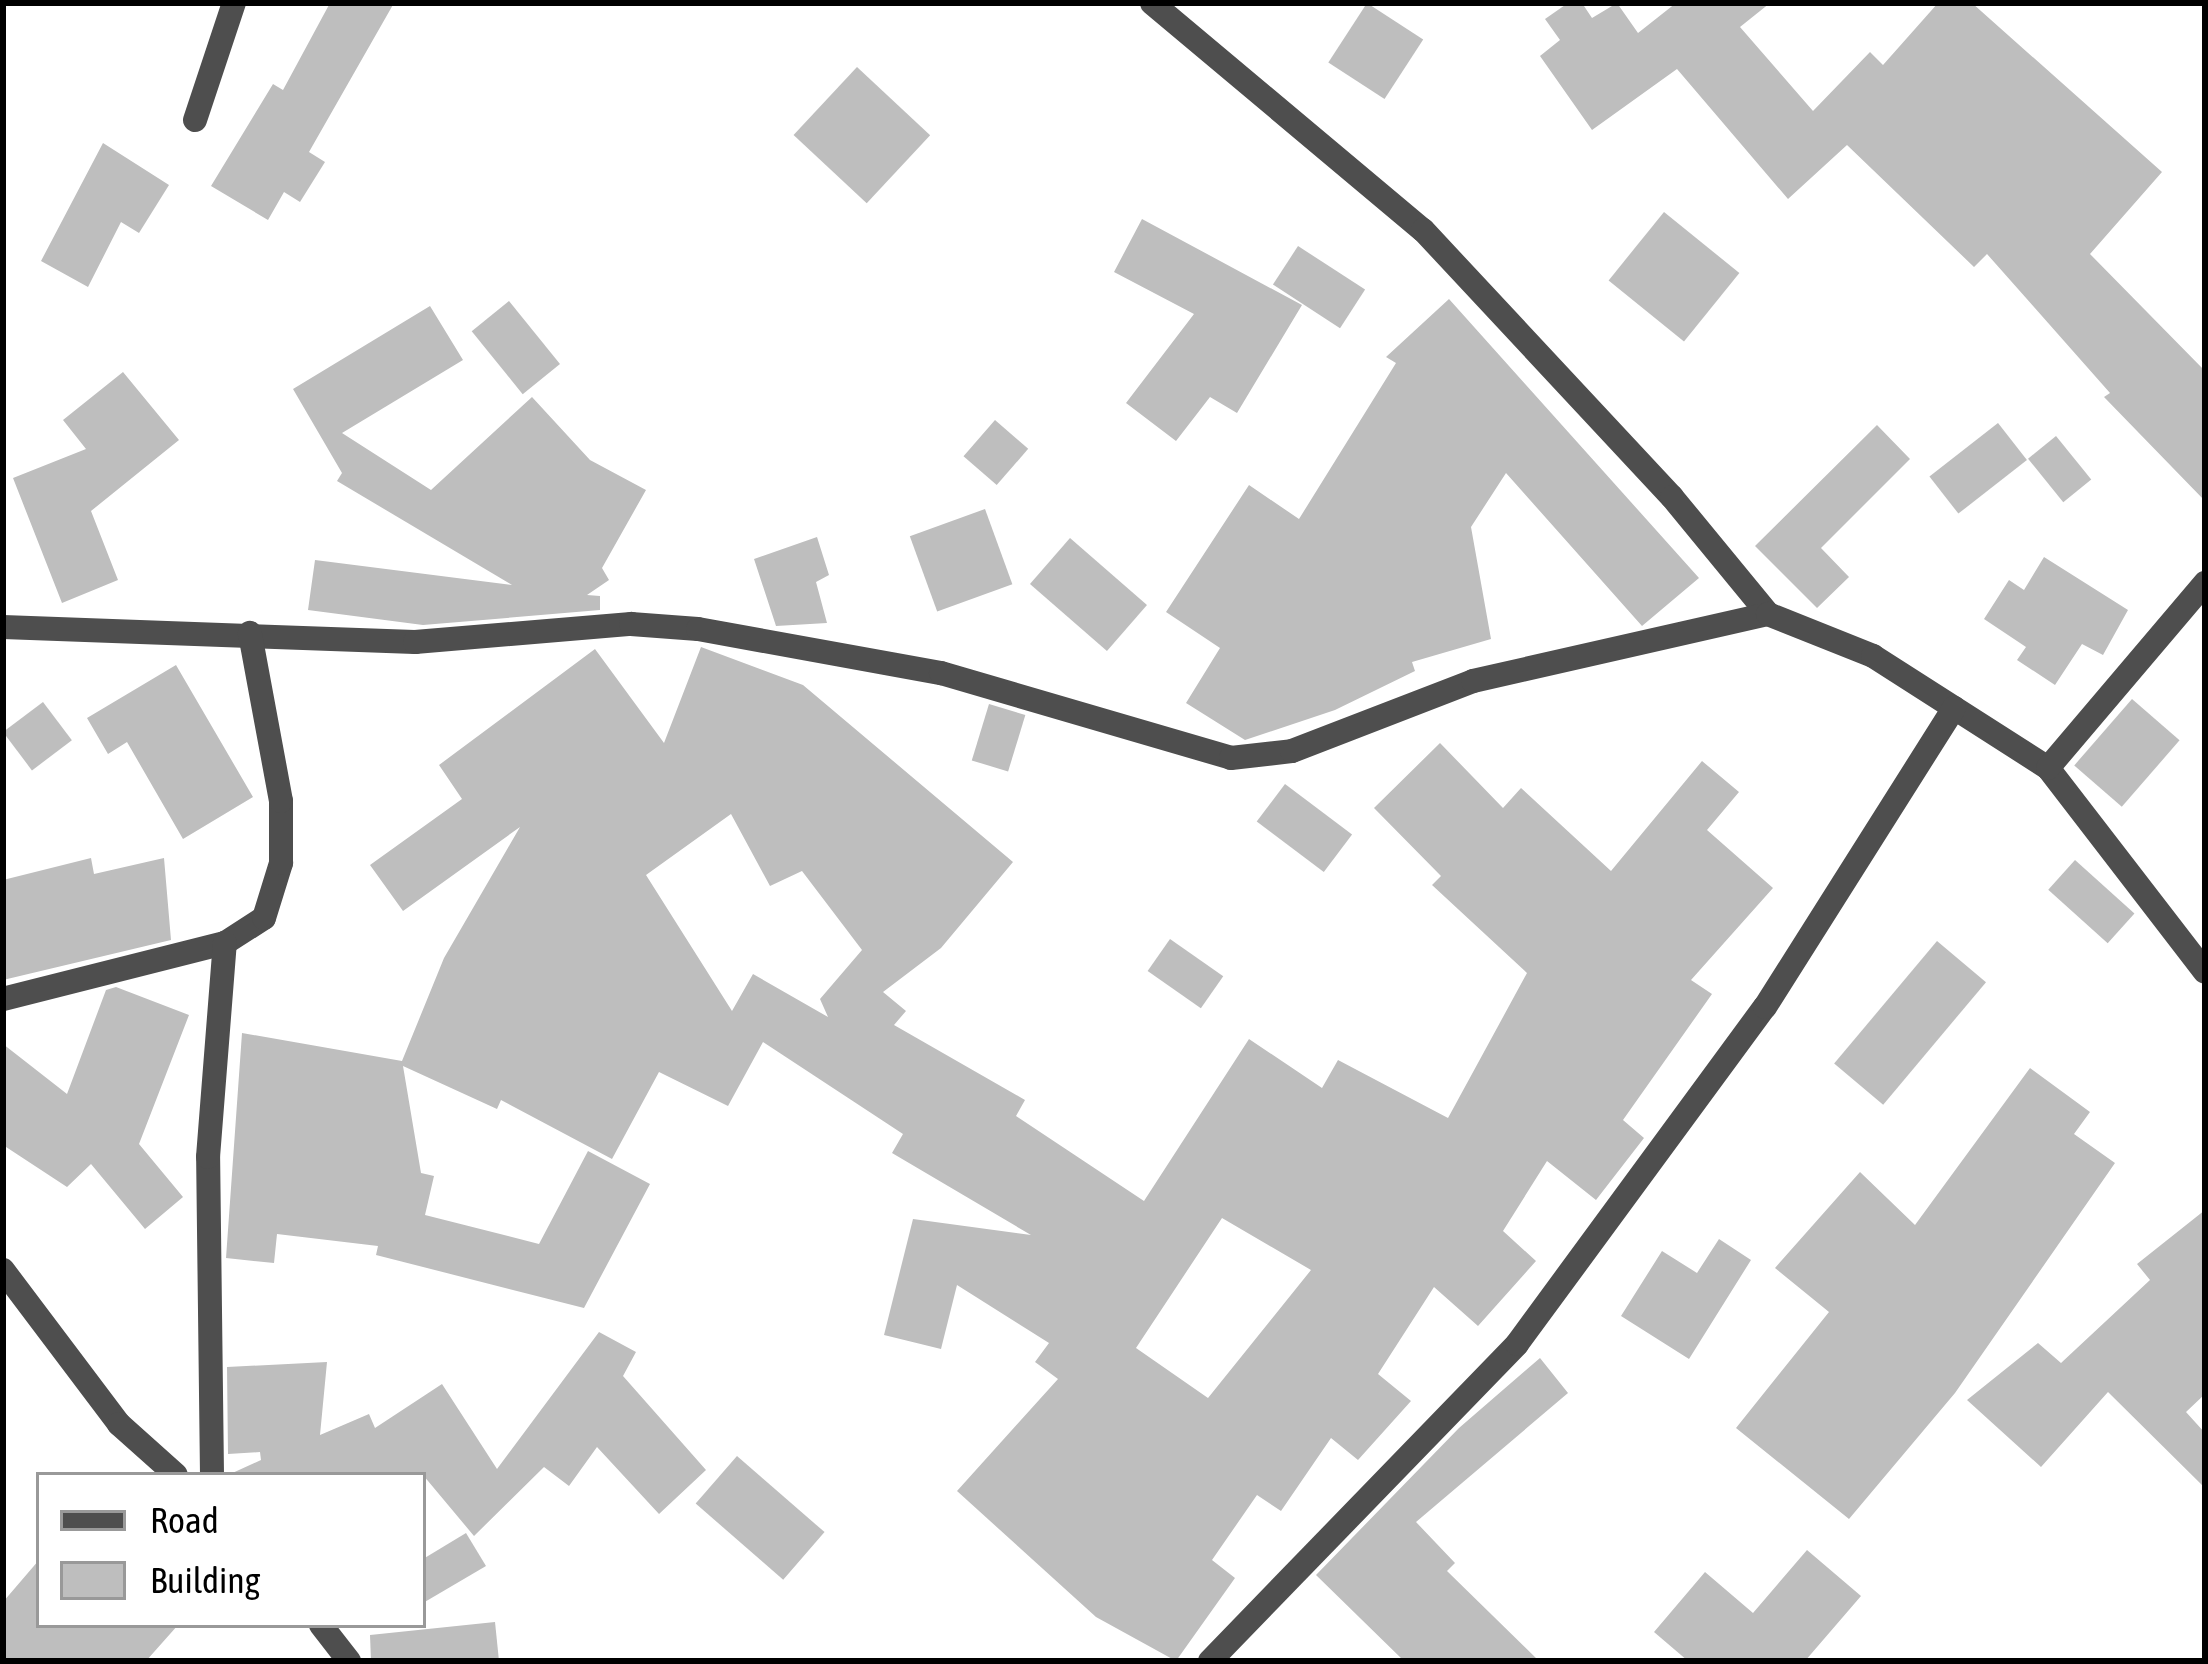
<!DOCTYPE html>
<style>
body{margin:0}
#map{position:relative;width:2208px;height:1664px;overflow:hidden;background:#fff;font-family:"Asap Condensed",sans-serif}
div>[style]{position:absolute}
.building>*{inset:0;background:#bebebe;transform-origin:0 0}
.minor>*{height:24px;margin:-12px;padding:0 12px;transform-origin:12px;border-radius:12px;background:#4e4e4e}
span{translate:-50% -50%;white-space:nowrap;text-align:center;line-height:1.15;-webkit-text-stroke:10px #fff;paint-order:stroke}
.frame{position:absolute;inset:0;border:6px solid #000;pointer-events:none}
.legend{position:absolute;left:36px;top:1472px;width:390px;height:156px;box-sizing:border-box;background:#fff;border:3px solid #999;margin:0;padding:15px 21px;list-style:none;font-size:36px;color:#000}
.legend li{display:flex;align-items:center;gap:24px;height:60px}
.legend b{width:60px;border:3px solid #999}
</style>
<div id="map">
<div class="building">
<i style="clip-path:polygon(330px 3px,394px 3px,309px 152px,325px 162px,300px 202px,284px 192px,268px 220px,211px 186px,273px 84px,283px 90px)"></i>
<i style="left:1367px;top:3px;width:67px;height:71px;rotate:33deg"></i>
<i style="clip-path:polygon(1568px 3px,1582px 3px,1592px 18px,1617px 3px,1638px 33px,1676px 3px,1770px 3px,1740px 27px,1813px 111px,1870px 52px,1883px 65px,1938px 3px,1972px 3px,2162px 172px,2090px 254px,2205px 371px,2205px 501px,2104px 397px,2110px 393px,1987px 254px,1974px 267px,1847px 145px,1788px 199px,1677px 69px,1592px 130px,1540px 56px,1560px 40px,1545px 19px)"></i>
<i style="left:857px;top:67px;width:100px;height:93px;rotate:43deg"></i>
<i style="clip-path:polygon(103px 143px,169px 185px,139px 233px,121px 222px,88px 287px,41px 261px)"></i>
<i style="left:1664px;top:212px;width:97px;height:88px;rotate:39deg"></i>
<i style="clip-path:polygon(1142px 219px,1302px 305px,1237px 413px,1210px 397px,1176px 441px,1126px 403px,1194px 314px,1114px 272px)"></i>
<i style="left:1298px;top:246px;width:80px;height:46px;rotate:33deg"></i>
<i style="clip-path:polygon(1449px 299px,1699px 578px,1642px 626px,1506px 473px,1471px 527px,1491px 639px,1412px 662px,1415px 671px,1335px 710px,1245px 740px,1186px 703px,1220px 648px,1166px 612px,1249px 485px,1299px 519px,1396px 363px,1386px 357px)"></i>
<i style="left:509px;top:301px;width:81px;height:48px;rotate:51deg"></i>
<i style="clip-path:polygon(430px 306px,463px 360px,342px 433px,431px 490px,532px 397px,590px 460px,646px 490px,602px 568px,609px 580px,587px 595px,600px 596px,600px 610px,423px 625px,308px 610px,315px 560px,512px 585px,337px 481px,342px 473px,293px 389px)"></i>
<i style="clip-path:polygon(123px 372px,179px 440px,91px 511px,118px 580px,62px 603px,13px 478px,86px 449px,63px 420px)"></i>
<i style="left:995px;top:420px;width:44px;height:48px;rotate:41deg"></i>
<i style="left:1998px;top:423px;width:47px;height:87px;rotate:52deg"></i>
<i style="clip-path:polygon(1877px 425px,1910px 459px,1821px 548px,1849px 577px,1817px 608px,1755px 546px)"></i>
<i style="left:2056px;top:436px;width:56px;height:36px;rotate:51deg"></i>
<i style="left:985px;top:509px;width:80px;height:80px;rotate:70deg"></i>
<i style="clip-path:polygon(817px 537px,829px 575px,816px 582px,827px 623px,776px 626px,754px 559px)"></i>
<i style="left:1070px;top:538px;width:102px;height:61px;rotate:41deg"></i>
<i style="clip-path:polygon(2044px 557px,2128px 610px,2103px 655px,2082px 644px,2055px 685px,2017px 660px,2026px 647px,1984px 619px,2009px 580px,2024px 590px)"></i>
<i style="clip-path:polygon(evenodd,701px 647px,803px 685px,1013px 862px,941px 948px,883px 992px,906px 1011px,894px 1025px,1025px 1100px,1016px 1116px,1144px 1201px,1249px 1039px,1322px 1088px,1338px 1060px,1448px 1118px,1527px 973px,1432px 885px,1441px 876px,1374px 808px,1440px 743px,1503px 808px,1521px 788px,1611px 871px,1702px 761px,1739px 792px,1707px 830px,1773px 888px,1691px 980px,1712px 994px,1623px 1120px,1644px 1138px,1596px 1200px,1547px 1161px,1503px 1231px,1536px 1261px,1478px 1326px,1434px 1287px,1378px 1374px,1411px 1401px,1358px 1460px,1331px 1438px,1281px 1511px,1257px 1495px,1212px 1560px,1235px 1578px,1176px 1661px,1096px 1617px,957px 1491px,1058px 1379px,1035px 1362px,1049px 1343px,957px 1285px,941px 1349px,884px 1335px,913px 1219px,1031px 1235px,892px 1153px,903px 1134px,763px 1042px,728px 1106px,659px 1072px,612px 1159px,501px 1100px,497px 1109px,403px 1066px,421px 1173px,434px 1176px,425px 1215px,539px 1244px,588px 1151px,650px 1184px,584px 1308px,376px 1255px,378px 1246px,277px 1234px,274px 1263px,226px 1258px,242px 1033px,402px 1061px,444px 958px,520px 827px,403px 911px,370px 865px,462px 799px,439px 765px,595px 649px,664px 743px,701px 647px,731px 814px,770px 886px,802px 871px,862px 950px,820px 999px,828px 1017px,753px 974px,732px 1011px,646px 875px,731px 814px,701px 647px,1222px 1218px,1311px 1270px,1208px 1398px,1136px 1348px,1222px 1218px)"></i>
<i style="clip-path:polygon(176px 665px,253px 797px,183px 839px,127px 742px,108px 754px,87px 718px)"></i>
<i style="left:2132px;top:699px;width:63px;height:88px;rotate:41deg"></i>
<i style="left:43px;top:702px;width:48px;height:50px;rotate:53deg"></i>
<i style="left:989px;top:704px;width:38px;height:59px;rotate:17deg"></i>
<i style="left:1285px;top:784px;width:84px;height:47px;rotate:37deg"></i>
<i style="clip-path:polygon(91px 858px,94px 874px,164px 858px,171px 940px,3px 980px,3px 880px)"></i>
<i style="left:2075px;top:860px;width:80px;height:40px;rotate:42deg"></i>
<i style="left:1170px;top:939px;width:65px;height:39px;rotate:35deg"></i>
<i style="left:1937px;top:941px;width:64px;height:160px;rotate:40deg"></i>
<i style="clip-path:polygon(116px 987px,189px 1015px,139px 1144px,183px 1197px,145px 1229px,91px 1164px,67px 1187px,3px 1145px,3px 1044px,67px 1094px,106px 990px)"></i>
<i style="clip-path:polygon(2030px 1068px,2090px 1112px,2074px 1134px,2115px 1163px,1955px 1393px,1849px 1519px,1736px 1428px,1829px 1312px,1775px 1268px,1860px 1172px,1915px 1225px)"></i>
<i style="clip-path:polygon(2205px 1210px,2205px 1394px,2186px 1412px,2205px 1433px,2205px 1488px,2108px 1392px,2041px 1467px,1967px 1400px,2038px 1343px,2061px 1363px,2150px 1280px,2137px 1264px)"></i>
<i style="clip-path:polygon(1719px 1239px,1751px 1260px,1689px 1359px,1621px 1316px,1662px 1251px,1697px 1273px)"></i>
<i style="clip-path:polygon(599px 1332px,636px 1352px,623px 1376px,706px 1470px,659px 1514px,597px 1447px,569px 1486px,544px 1467px,474px 1536px,423px 1475px,228px 1475px,261px 1460px,260px 1452px,228px 1454px,227px 1367px,327px 1362px,320px 1435px,369px 1414px,375px 1428px,442px 1384px,497px 1469px)"></i>
<i style="clip-path:polygon(1540px 1358px,1568px 1393px,1416px 1522px,1455px 1563px,1447px 1571px,1539px 1661px,1404px 1661px,1316px 1575px,1459px 1428px)"></i>
<i style="left:737px;top:1456px;width:116px;height:63px;rotate:41deg"></i>
<i style="clip-path:polygon(466px 1533px,486px 1566px,423px 1603px,423px 1559px)"></i>
<i style="clip-path:polygon(1807px 1550px,1861px 1596px,1805px 1661px,1688px 1661px,1654px 1632px,1705px 1572px,1753px 1613px)"></i>
<i style="clip-path:polygon(39px 1560px,39px 1625px,178px 1625px,146px 1661px,3px 1661px,3px 1602px)"></i>
<i style="clip-path:polygon(495px 1622px,499px 1661px,371px 1661px,370px 1635px)"></i>
</div>
<div class="minor">
<i style="left:1152px;top:3px;width:354px;rotate:40deg"></i>
<i style="left:1423px;top:230px;width:365px;rotate:47deg"></i>
<i style="left:1672px;top:497px;width:151px;rotate:50.6deg"></i>
<i style="left:195px;top:120px;width:123px;rotate:-71.6deg"></i>
<i style="left:3px;top:627px;width:412px;rotate:2.1deg"></i>
<i style="left:415px;top:642px;width:217px;rotate:-4.8deg"></i>
<i style="left:631px;top:624px;width:67px;rotate:4.3deg"></i>
<i style="left:698px;top:629px;width:247px;rotate:10.3deg"></i>
<i style="left:941px;top:673px;width:302px;rotate:16.3deg"></i>
<i style="left:1231px;top:758px;width:61px;rotate:-6.5deg"></i>
<i style="left:1292px;top:751px;width:194px;rotate:-21.1deg"></i>
<i style="left:1473px;top:681px;width:303px;rotate:-12.8deg"></i>
<i style="left:1768px;top:614px;width:113px;rotate:21.8deg"></i>
<i style="left:1873px;top:656px;width:208px;rotate:32.6deg"></i>
<i style="left:2048px;top:768px;width:257px;rotate:52.4deg"></i>
<i style="left:2048px;top:768px;width:243px;rotate:-49.7deg"></i>
<i style="left:3px;top:999px;width:229px;rotate:-14.2deg"></i>
<i style="left:225px;top:943px;width:46px;rotate:-32.7deg"></i>
<i style="left:264px;top:918px;width:58px;rotate:-72.8deg"></i>
<i style="left:281px;top:863px;width:62px;rotate:-90deg"></i>
<i style="left:281px;top:801px;width:171px;rotate:-100.5deg"></i>
<i style="left:3px;top:1270px;width:193px;rotate:53deg"></i>
<i style="left:119px;top:1424px;width:76px;rotate:41.8deg"></i>
<i style="left:212px;top:1475px;width:318px;rotate:-90.7deg"></i>
<i style="left:208px;top:1157px;width:215px;rotate:-85.5deg"></i>
<i style="left:321px;top:1625px;width:46px;rotate:52.1deg"></i>
<i style="left:1210px;top:1661px;width:441px;rotate:-45.9deg"></i>
<i style="left:1517px;top:1344px;width:418px;rotate:-53.7deg"></i>
<i style="left:1765px;top:1007px;width:354px;rotate:-57.7deg"></i>
</div>
<div class="frame"></div>
<ul class="legend">
<li><b style="height:15px;background:#4e4e4e"></b>Road</li>
<li><b style="height:33px;background:#bebebe"></b>Building</li>
</ul>
</div>
